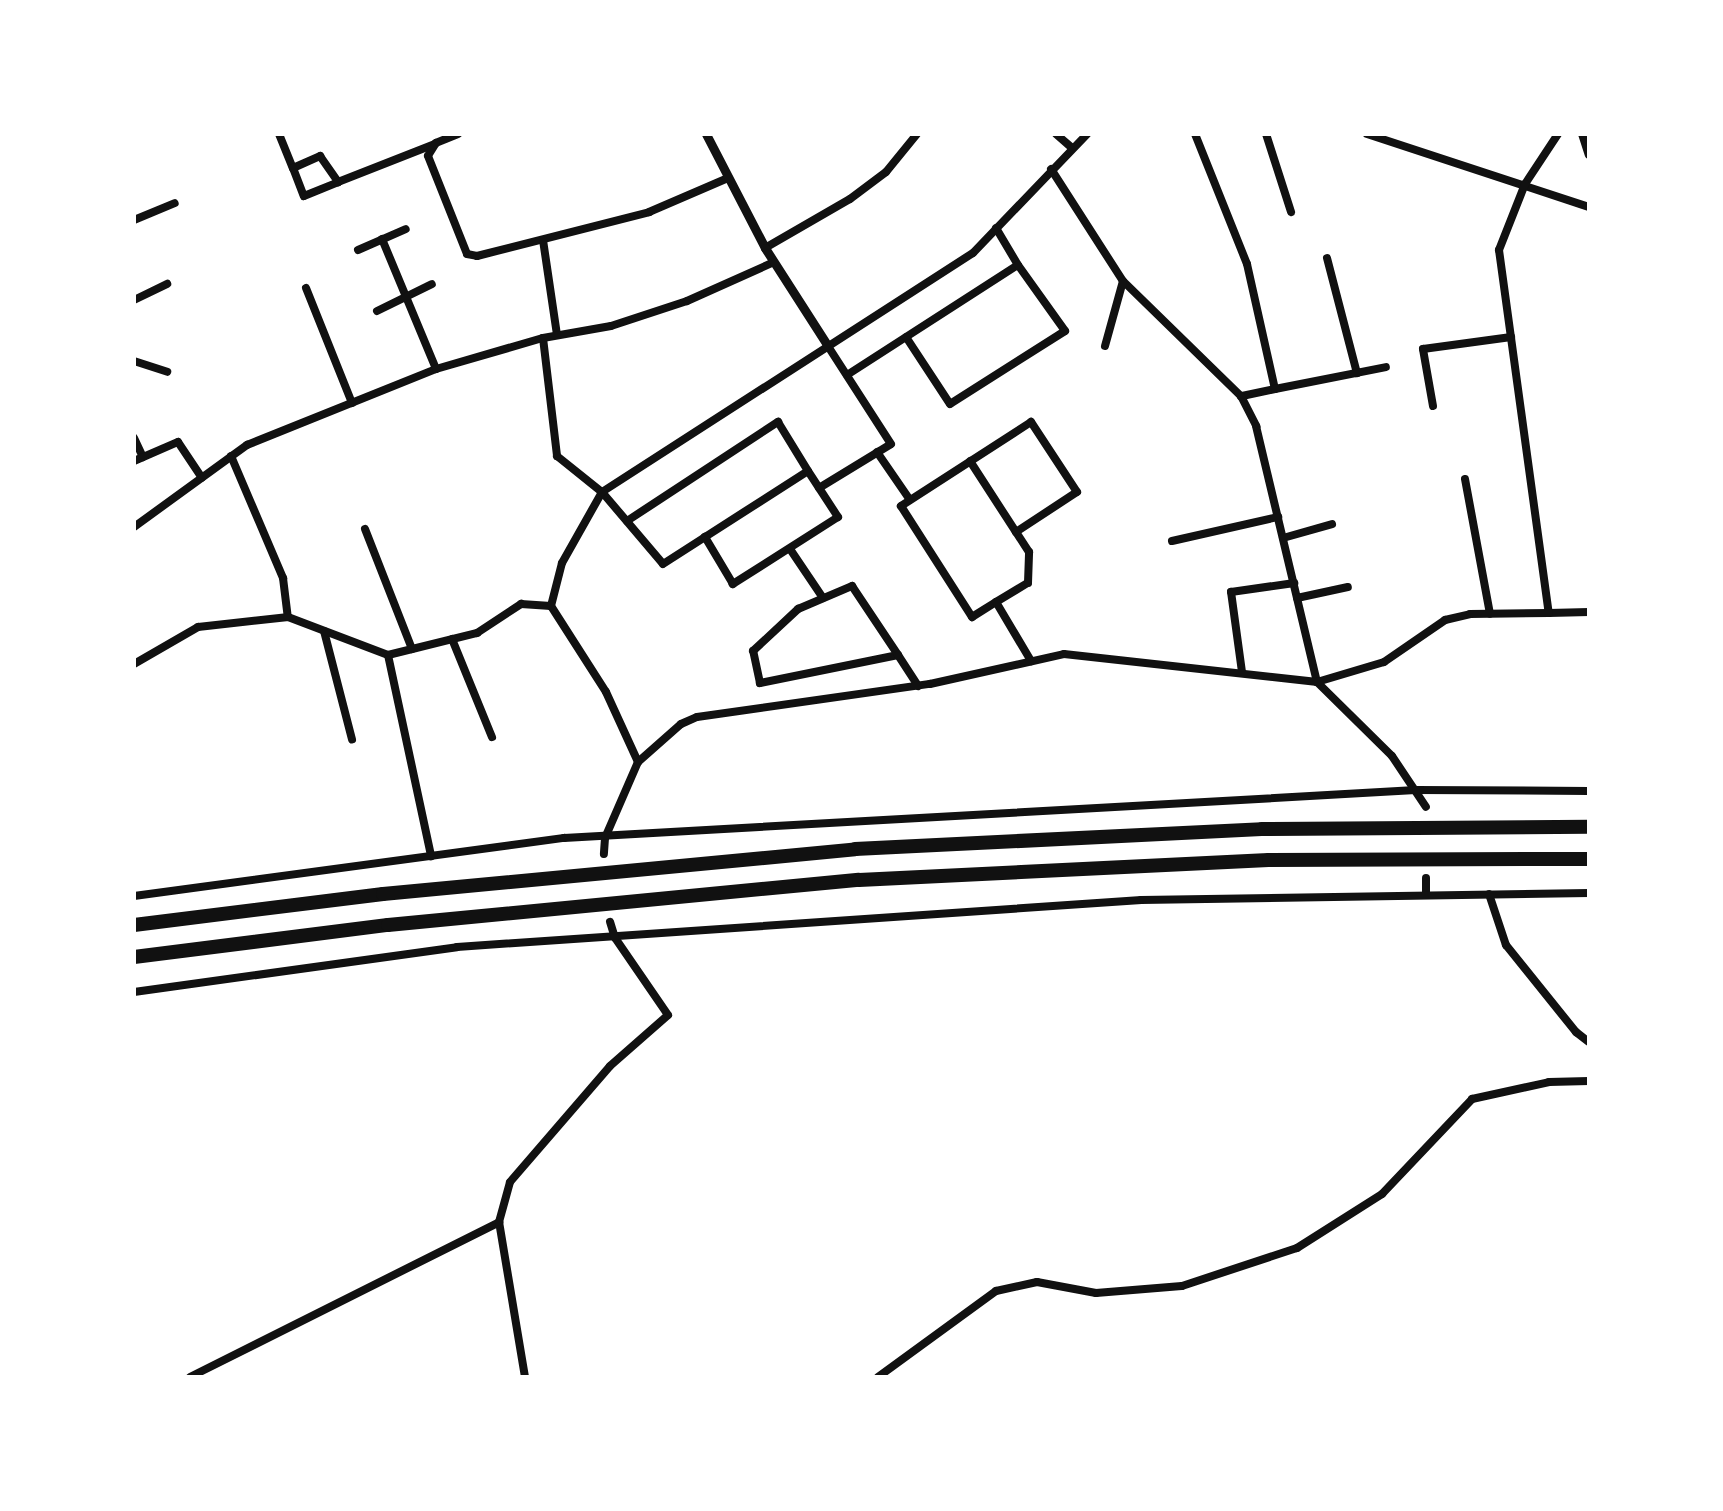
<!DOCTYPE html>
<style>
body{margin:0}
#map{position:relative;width:1723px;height:1511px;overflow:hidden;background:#fff;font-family:Manrope,sans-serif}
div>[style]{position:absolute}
.minor>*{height:8px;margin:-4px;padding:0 4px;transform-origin:4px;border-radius:4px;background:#111}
.tertiary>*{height:9px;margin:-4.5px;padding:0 4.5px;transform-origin:4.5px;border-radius:4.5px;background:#111}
.motorway>*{height:14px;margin:-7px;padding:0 7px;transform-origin:7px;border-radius:7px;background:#111}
span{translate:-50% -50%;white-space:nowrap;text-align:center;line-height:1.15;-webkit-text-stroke:6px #fff;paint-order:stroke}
.frame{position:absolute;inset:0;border:136px solid #fff;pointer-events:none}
</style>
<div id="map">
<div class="minor">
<i style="left:279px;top:134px;width:37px;rotate:68deg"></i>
<i style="left:293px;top:168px;width:30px;rotate:-24deg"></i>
<i style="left:320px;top:156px;width:32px;rotate:55deg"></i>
<i style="left:338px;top:182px;width:104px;rotate:-21.4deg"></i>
<i style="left:458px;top:134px;width:24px;rotate:158deg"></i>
<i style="left:436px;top:143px;width:15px;rotate:122deg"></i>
<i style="left:428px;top:156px;width:105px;rotate:68.3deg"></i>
<i style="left:467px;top:254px;width:10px;rotate:11deg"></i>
<i style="left:477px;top:256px;width:178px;rotate:-14.3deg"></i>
<i style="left:649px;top:212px;width:86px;rotate:-23.3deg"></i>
<i style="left:1056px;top:134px;width:20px;rotate:41deg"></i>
<i style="left:1195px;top:134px;width:140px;rotate:68.2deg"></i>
<i style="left:1247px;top:264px;width:128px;rotate:77.4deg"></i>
<i style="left:1275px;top:389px;width:35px;rotate:168deg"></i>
<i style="left:1241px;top:396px;width:34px;rotate:63deg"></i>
<i style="left:1256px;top:426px;width:263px;rotate:76.6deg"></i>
<i style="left:1317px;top:682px;width:105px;rotate:44.6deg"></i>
<i style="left:1392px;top:756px;width:61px;rotate:56.3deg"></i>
<i style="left:1266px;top:134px;width:82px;rotate:72.2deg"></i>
<i style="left:1367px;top:134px;width:234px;rotate:18.2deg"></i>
<i style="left:1558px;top:134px;width:60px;rotate:123.4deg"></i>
<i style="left:1525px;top:184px;width:71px;rotate:111.5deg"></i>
<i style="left:1499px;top:250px;width:366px;rotate:82.2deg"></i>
<i style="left:1549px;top:613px;width:40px;rotate:-1.4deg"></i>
<i style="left:1582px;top:134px;width:22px;rotate:72deg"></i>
<i style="left:293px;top:168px;width:30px;rotate:69deg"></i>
<i style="left:304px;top:196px;width:37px;rotate:-22deg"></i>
<i style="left:1051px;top:169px;width:133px;rotate:57.3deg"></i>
<i style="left:1123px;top:281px;width:165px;rotate:44.3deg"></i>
<i style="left:134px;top:220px;width:44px;rotate:-22.5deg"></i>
<i style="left:996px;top:228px;width:43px;rotate:59.3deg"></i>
<i style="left:382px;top:239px;width:141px;rotate:67.4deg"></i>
<i style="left:543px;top:240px;width:96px;rotate:81.6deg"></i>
<i style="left:765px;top:248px;width:98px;rotate:-30deg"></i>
<i style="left:850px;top:199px;width:45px;rotate:-36.9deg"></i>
<i style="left:886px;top:172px;width:49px;rotate:-50.8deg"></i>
<i style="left:358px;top:250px;width:52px;rotate:-23.6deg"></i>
<i style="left:1327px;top:258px;width:119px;rotate:75.4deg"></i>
<i style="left:306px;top:288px;width:124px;rotate:68.2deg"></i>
<i style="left:134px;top:300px;width:37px;rotate:-26deg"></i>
<i style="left:377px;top:311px;width:61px;rotate:-26.1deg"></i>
<i style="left:543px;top:338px;width:119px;rotate:83.2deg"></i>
<i style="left:557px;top:456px;width:58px;rotate:38.7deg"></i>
<i style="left:602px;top:492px;width:94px;rotate:49.7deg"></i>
<i style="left:663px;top:564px;width:172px;rotate:-32.7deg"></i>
<i style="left:808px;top:471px;width:55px;rotate:56.9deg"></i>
<i style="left:838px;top:517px;width:125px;rotate:147.5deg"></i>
<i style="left:733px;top:584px;width:55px;rotate:-120.8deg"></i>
<i style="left:1105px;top:346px;width:67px;rotate:-74.5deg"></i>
<i style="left:134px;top:361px;width:35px;rotate:18deg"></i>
<i style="left:847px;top:375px;width:203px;rotate:-32.8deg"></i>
<i style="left:1018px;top:265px;width:81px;rotate:54.5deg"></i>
<i style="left:1065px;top:331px;width:136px;rotate:147.6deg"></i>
<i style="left:950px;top:404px;width:80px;rotate:-123.3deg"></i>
<i style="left:1275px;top:389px;width:113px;rotate:-11.2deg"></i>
<i style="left:1433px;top:406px;width:58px;rotate:-100deg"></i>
<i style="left:1423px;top:349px;width:89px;rotate:-7.8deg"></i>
<i style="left:134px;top:438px;width:21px;rotate:65deg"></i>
<i style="left:877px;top:452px;width:58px;rotate:55.5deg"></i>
<i style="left:231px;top:456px;width:133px;rotate:66.9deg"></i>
<i style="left:283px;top:578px;width:39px;rotate:83deg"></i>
<i style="left:134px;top:461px;width:48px;rotate:-23.4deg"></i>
<i style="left:178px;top:442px;width:43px;rotate:56.3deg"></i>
<i style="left:970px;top:461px;width:85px;rotate:57.1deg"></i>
<i style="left:1465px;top:479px;width:137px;rotate:79.5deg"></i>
<i style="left:819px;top:488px;width:84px;rotate:-31.4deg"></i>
<i style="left:891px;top:444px;width:120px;rotate:-122.8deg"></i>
<i style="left:627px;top:521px;width:181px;rotate:-33.3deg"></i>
<i style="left:778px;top:422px;width:57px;rotate:58.5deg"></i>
<i style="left:134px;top:527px;width:140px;rotate:-36deg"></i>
<i style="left:247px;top:445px;width:204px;rotate:-21.9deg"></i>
<i style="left:436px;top:369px;width:111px;rotate:-16.2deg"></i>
<i style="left:543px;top:338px;width:69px;rotate:-10deg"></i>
<i style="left:611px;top:326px;width:80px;rotate:-18.2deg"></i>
<i style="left:687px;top:301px;width:95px;rotate:-24.1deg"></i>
<i style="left:365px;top:529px;width:129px;rotate:68.6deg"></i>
<i style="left:1283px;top:538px;width:51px;rotate:-15.9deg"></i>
<i style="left:1172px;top:541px;width:109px;rotate:-12.8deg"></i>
<i style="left:790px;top:549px;width:59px;rotate:56deg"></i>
<i style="left:1297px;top:598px;width:52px;rotate:-12.2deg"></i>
<i style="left:996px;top:602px;width:37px;rotate:-31deg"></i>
<i style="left:1028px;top:583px;width:31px;rotate:-88deg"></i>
<i style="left:1029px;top:552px;width:24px;rotate:-123deg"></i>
<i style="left:1016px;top:532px;width:73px;rotate:-33.3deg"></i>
<i style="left:1077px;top:492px;width:84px;rotate:-123.3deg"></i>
<i style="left:1031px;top:422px;width:155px;rotate:147.1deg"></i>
<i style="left:901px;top:506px;width:132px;rotate:57.4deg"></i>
<i style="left:972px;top:617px;width:28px;rotate:-32deg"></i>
<i style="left:996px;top:602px;width:69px;rotate:59.3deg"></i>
<i style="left:551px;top:606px;width:102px;rotate:57.4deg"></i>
<i style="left:606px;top:692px;width:77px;rotate:65.4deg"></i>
<i style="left:638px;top:762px;width:83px;rotate:113.5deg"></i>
<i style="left:605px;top:838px;width:16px;rotate:94deg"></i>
<i style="left:324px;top:631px;width:112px;rotate:75.5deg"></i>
<i style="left:452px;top:639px;width:106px;rotate:67.8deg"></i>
<i style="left:388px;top:655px;width:206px;rotate:77.9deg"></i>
<i style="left:898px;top:655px;width:141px;rotate:168.5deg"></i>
<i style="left:760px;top:683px;width:33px;rotate:-102deg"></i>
<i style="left:753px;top:651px;width:62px;rotate:-43deg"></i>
<i style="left:798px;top:609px;width:59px;rotate:-23.1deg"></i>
<i style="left:852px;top:586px;width:83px;rotate:56.3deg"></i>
<i style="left:898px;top:655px;width:37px;rotate:57deg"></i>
<i style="left:134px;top:664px;width:74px;rotate:-30deg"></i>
<i style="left:198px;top:627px;width:91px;rotate:-6.3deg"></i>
<i style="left:288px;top:617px;width:107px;rotate:20.8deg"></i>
<i style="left:388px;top:655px;width:92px;rotate:-13.9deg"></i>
<i style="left:477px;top:633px;width:53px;rotate:-33.4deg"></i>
<i style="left:521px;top:604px;width:30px;rotate:4deg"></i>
<i style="left:551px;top:606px;width:44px;rotate:-75.7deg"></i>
<i style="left:562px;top:563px;width:81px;rotate:-60.6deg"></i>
<i style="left:602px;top:492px;width:441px;rotate:-32.8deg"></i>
<i style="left:973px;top:253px;width:165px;rotate:-46.2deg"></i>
<i style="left:1242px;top:672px;width:81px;rotate:-97.8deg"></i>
<i style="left:1231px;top:592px;width:64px;rotate:-8.1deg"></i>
<i style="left:638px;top:762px;width:57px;rotate:-41.5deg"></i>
<i style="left:681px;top:724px;width:17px;rotate:-24deg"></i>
<i style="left:697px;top:717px;width:235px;rotate:-8.1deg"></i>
<i style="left:930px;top:684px;width:137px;rotate:-12.6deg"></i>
<i style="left:1064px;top:654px;width:255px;rotate:6.3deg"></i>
<i style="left:1317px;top:682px;width:70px;rotate:-16.6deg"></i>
<i style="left:1384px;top:662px;width:74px;rotate:-34.5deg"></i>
<i style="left:1445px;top:620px;width:26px;rotate:-13deg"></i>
<i style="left:1470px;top:614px;width:79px;rotate:-0.7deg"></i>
<i style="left:1426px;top:894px;width:16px;rotate:-90deg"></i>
<i style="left:1489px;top:894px;width:54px;rotate:71.6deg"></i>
<i style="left:1506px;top:945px;width:112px;rotate:51.2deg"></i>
<i style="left:1576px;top:1032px;width:16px;rotate:38deg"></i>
<i style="left:134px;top:896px;width:434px;rotate:-7.7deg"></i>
<i style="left:564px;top:838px;width:853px;rotate:-3.22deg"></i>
<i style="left:1416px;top:790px;width:173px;rotate:0.3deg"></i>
<i style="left:134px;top:992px;width:326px;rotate:-7.9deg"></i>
<i style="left:457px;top:947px;width:686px;rotate:-3.93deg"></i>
<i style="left:1141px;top:900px;width:448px;rotate:-0.9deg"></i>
<i style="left:190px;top:1377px;width:346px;rotate:-26.6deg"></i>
<i style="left:525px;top:1377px;width:157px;rotate:-99.5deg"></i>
<i style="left:499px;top:1222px;width:41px;rotate:-74.6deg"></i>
<i style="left:510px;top:1182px;width:153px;rotate:-49.2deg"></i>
<i style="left:610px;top:1066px;width:77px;rotate:-41.3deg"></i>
<i style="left:668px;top:1015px;width:93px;rotate:-124.5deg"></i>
<i style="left:615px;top:938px;width:17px;rotate:-107deg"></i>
<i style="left:878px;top:1377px;width:146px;rotate:-36.1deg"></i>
<i style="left:996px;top:1291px;width:42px;rotate:-12.4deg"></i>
<i style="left:1037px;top:1282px;width:60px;rotate:10.6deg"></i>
<i style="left:1096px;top:1293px;width:86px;rotate:-4.7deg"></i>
<i style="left:1182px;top:1286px;width:121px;rotate:-18.3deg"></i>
<i style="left:1297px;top:1248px;width:101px;rotate:-32.4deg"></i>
<i style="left:1382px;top:1194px;width:131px;rotate:-46.5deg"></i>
<i style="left:1472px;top:1099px;width:79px;rotate:-12.4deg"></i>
<i style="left:1549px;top:1082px;width:40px;rotate:-1.4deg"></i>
</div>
<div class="tertiary">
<i style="left:706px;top:134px;width:128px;rotate:62.6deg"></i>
<i style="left:765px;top:248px;width:113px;rotate:57.3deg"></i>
</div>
<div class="motorway">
<i style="left:134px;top:925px;width:251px;rotate:-7.1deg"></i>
<i style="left:383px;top:894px;width:474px;rotate:-5.4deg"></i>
<i style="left:855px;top:849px;width:407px;rotate:-2.8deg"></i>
<i style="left:1262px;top:829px;width:327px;rotate:-0.4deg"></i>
<i style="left:134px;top:957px;width:256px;rotate:-7.2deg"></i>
<i style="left:388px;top:925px;width:473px;rotate:-5.5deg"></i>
<i style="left:859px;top:880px;width:410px;rotate:-2.8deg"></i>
<i style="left:1269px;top:860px;width:320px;rotate:-0.2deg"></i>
</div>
<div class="frame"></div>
</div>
